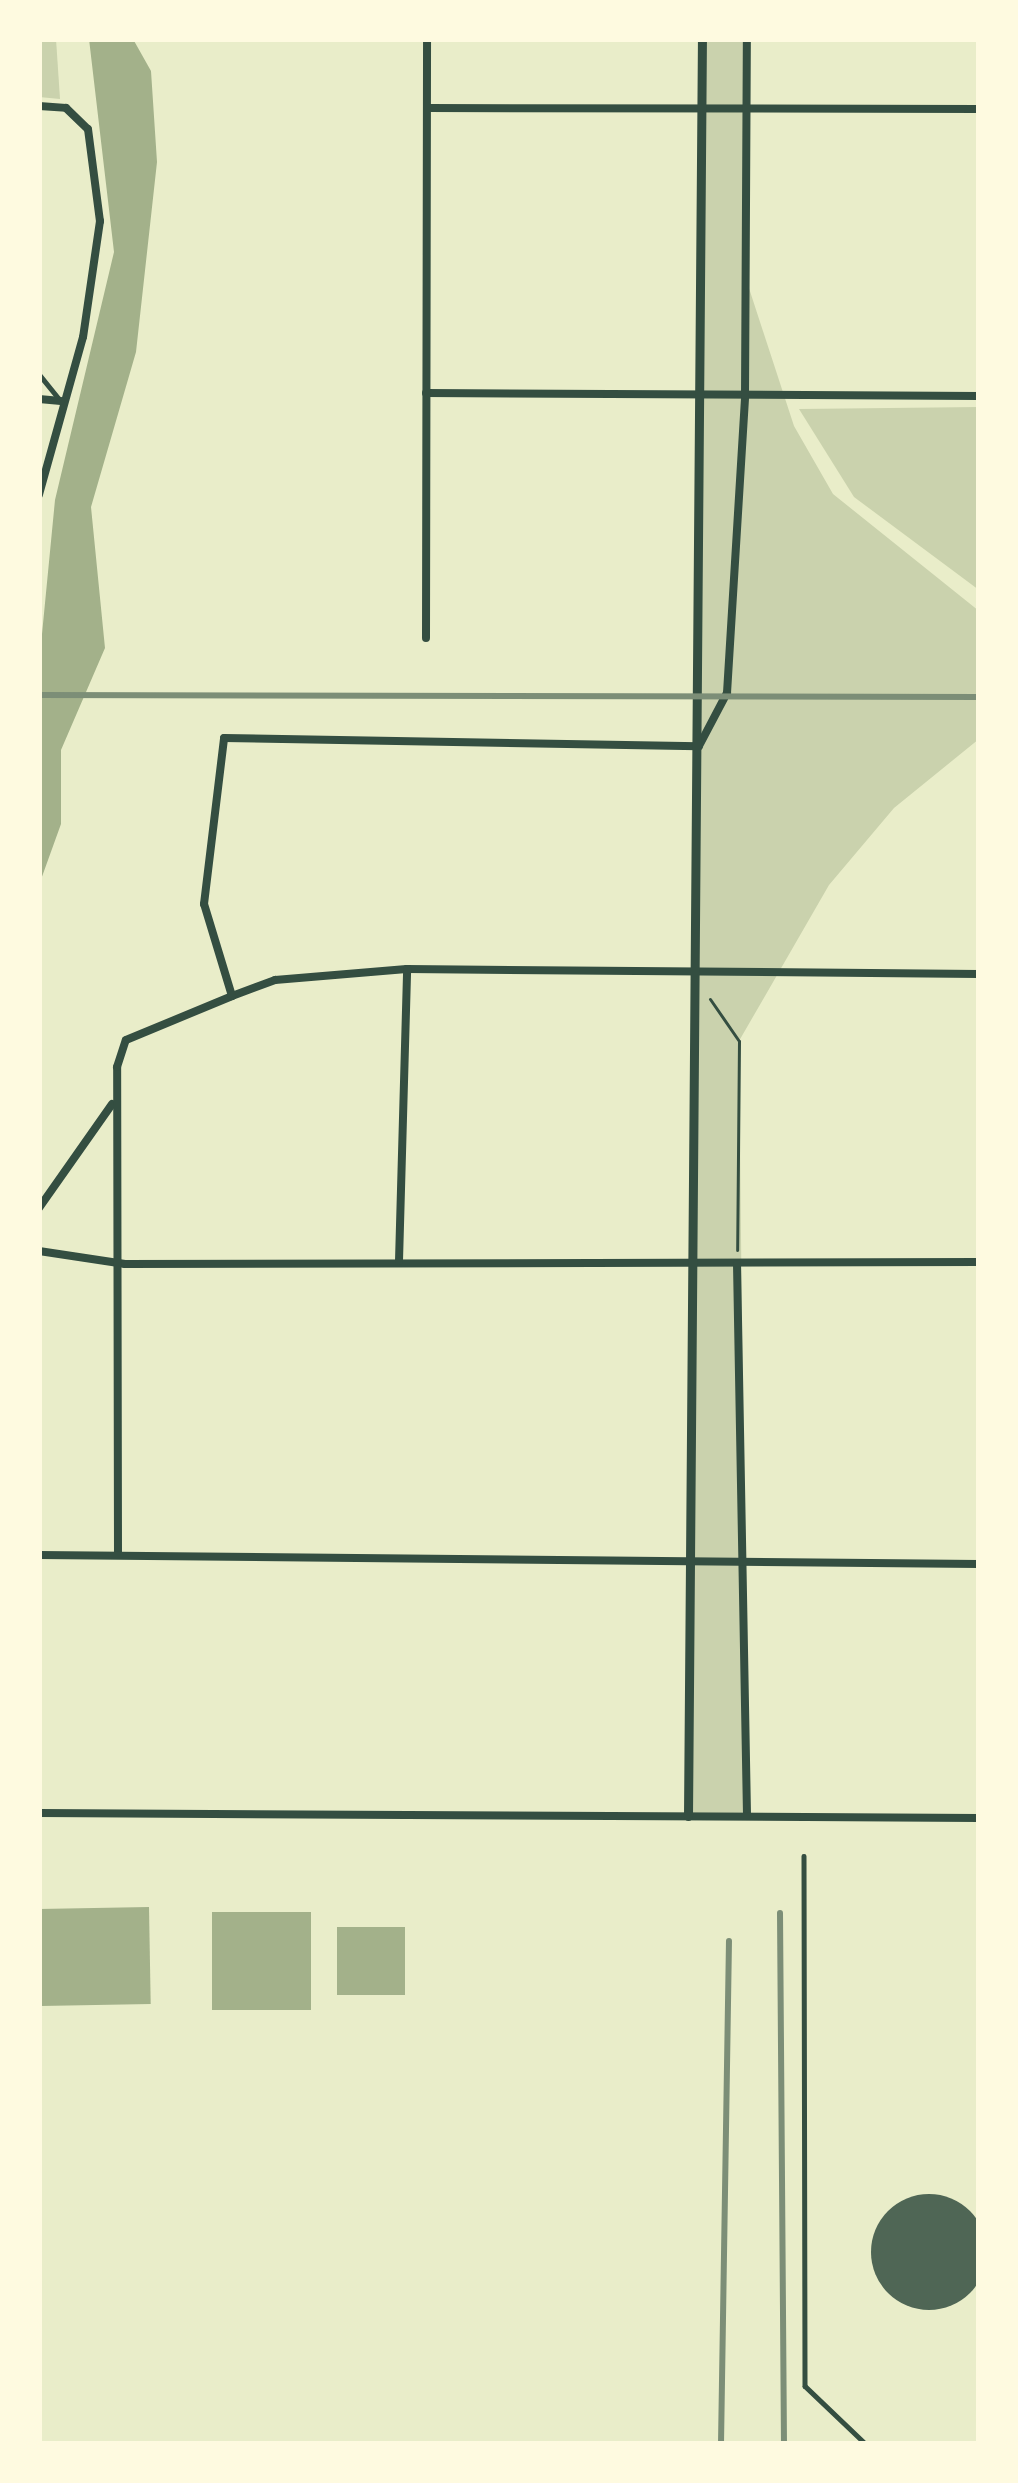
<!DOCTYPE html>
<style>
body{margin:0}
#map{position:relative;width:1018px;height:2483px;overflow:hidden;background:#e9edc9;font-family:"Fira Sans Condensed",sans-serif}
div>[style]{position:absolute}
.green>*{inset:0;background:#cad2ad}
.water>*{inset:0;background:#a3b18a;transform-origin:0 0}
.building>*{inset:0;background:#4f6655}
.round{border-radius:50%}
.path>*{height:3px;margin:-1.5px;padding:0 1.5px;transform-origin:1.5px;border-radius:1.5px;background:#344e41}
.service>*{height:4.5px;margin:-2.25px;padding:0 2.25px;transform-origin:2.25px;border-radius:2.25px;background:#344e41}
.minor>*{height:8px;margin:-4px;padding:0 4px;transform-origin:4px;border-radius:4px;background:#344e41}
.tertiary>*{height:9px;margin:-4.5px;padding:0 4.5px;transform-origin:4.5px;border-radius:4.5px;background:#344e41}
.rail>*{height:6px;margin:-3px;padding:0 3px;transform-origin:3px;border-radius:3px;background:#7c8e77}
span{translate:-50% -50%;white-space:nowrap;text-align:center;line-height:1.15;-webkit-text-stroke:12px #fefae0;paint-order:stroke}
.frame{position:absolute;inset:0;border:42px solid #fefae0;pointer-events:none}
</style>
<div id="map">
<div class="green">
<i style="clip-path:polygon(39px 39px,56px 39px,60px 99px,39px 97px)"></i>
<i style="clip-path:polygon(702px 39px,747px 39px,746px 279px,794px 426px,833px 494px,979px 611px,979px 739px,894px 808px,829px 885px,739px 1041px,747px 1816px,688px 1816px)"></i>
<i style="clip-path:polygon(979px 407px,979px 590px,854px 497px,799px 409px)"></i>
</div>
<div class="water">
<i style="clip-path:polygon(89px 39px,133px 39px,151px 71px,157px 162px,136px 352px,91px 507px,105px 648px,61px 750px,61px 824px,39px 885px,39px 665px,55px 500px,114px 252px)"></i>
<i style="left:149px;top:1907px;width:97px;height:110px;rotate:89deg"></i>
<i style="left:212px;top:1912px;width:99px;height:98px"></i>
<i style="left:405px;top:1927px;width:68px;height:68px;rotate:90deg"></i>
</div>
<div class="building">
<i class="round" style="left:871px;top:2194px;width:116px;height:116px"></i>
</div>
<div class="path">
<i style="left:710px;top:999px;width:51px;rotate:55.4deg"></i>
<i style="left:739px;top:1041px;width:209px;rotate:90.5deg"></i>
</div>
<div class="service">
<i style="left:39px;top:374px;width:35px;rotate:51deg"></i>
<i style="left:804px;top:1856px;width:530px;rotate:89.89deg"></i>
<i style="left:805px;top:2386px;width:84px;rotate:43.6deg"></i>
</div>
<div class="minor">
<i style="left:39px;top:106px;width:27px;rotate:4deg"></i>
<i style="left:66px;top:108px;width:30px;rotate:44deg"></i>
<i style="left:88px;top:129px;width:93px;rotate:82.6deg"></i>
<i style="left:100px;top:221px;width:117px;rotate:98.3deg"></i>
<i style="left:83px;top:337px;width:164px;rotate:105.6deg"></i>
<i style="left:427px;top:108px;width:552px;rotate:0.1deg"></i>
<i style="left:426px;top:393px;width:553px;rotate:0.31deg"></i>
<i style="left:39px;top:399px;width:22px;rotate:5deg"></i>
<i style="left:426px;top:638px;width:599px;rotate:-89.9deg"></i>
<i style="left:232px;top:996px;width:46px;rotate:-20.4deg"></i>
<i style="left:275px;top:980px;width:132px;rotate:-4.8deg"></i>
<i style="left:407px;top:969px;width:572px;rotate:0.5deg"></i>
<i style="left:39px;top:1208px;width:127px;rotate:-54.9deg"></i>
<i style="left:39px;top:1251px;width:87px;rotate:8.6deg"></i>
<i style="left:125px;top:1264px;width:854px;rotate:-0.13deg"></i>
<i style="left:399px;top:1261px;width:292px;rotate:-88.4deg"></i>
<i style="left:737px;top:1264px;width:552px;rotate:88.96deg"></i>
<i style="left:118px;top:1554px;width:487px;rotate:-90.1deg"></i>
<i style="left:117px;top:1067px;width:28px;rotate:-72deg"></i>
<i style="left:126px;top:1040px;width:115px;rotate:-22.5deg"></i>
<i style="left:232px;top:996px;width:96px;rotate:-106.9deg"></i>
<i style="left:204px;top:904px;width:167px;rotate:-83.1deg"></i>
<i style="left:224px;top:738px;width:475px;rotate:1deg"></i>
<i style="left:699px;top:746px;width:60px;rotate:-62.2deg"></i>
<i style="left:727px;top:693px;width:299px;rotate:-86.5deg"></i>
<i style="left:745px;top:395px;width:356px;rotate:-89.7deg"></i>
<i style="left:39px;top:1555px;width:940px;rotate:0.55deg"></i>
<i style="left:39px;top:1813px;width:940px;rotate:0.3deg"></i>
</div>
<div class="tertiary">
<i style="left:688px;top:1816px;width:1777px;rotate:-89.55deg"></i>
</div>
<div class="rail">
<i style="left:39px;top:695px;width:940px;rotate:0.12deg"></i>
<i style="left:780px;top:1913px;width:531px;rotate:89.57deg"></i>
<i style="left:721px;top:2444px;width:503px;rotate:-89.09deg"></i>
</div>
<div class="frame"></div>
</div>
